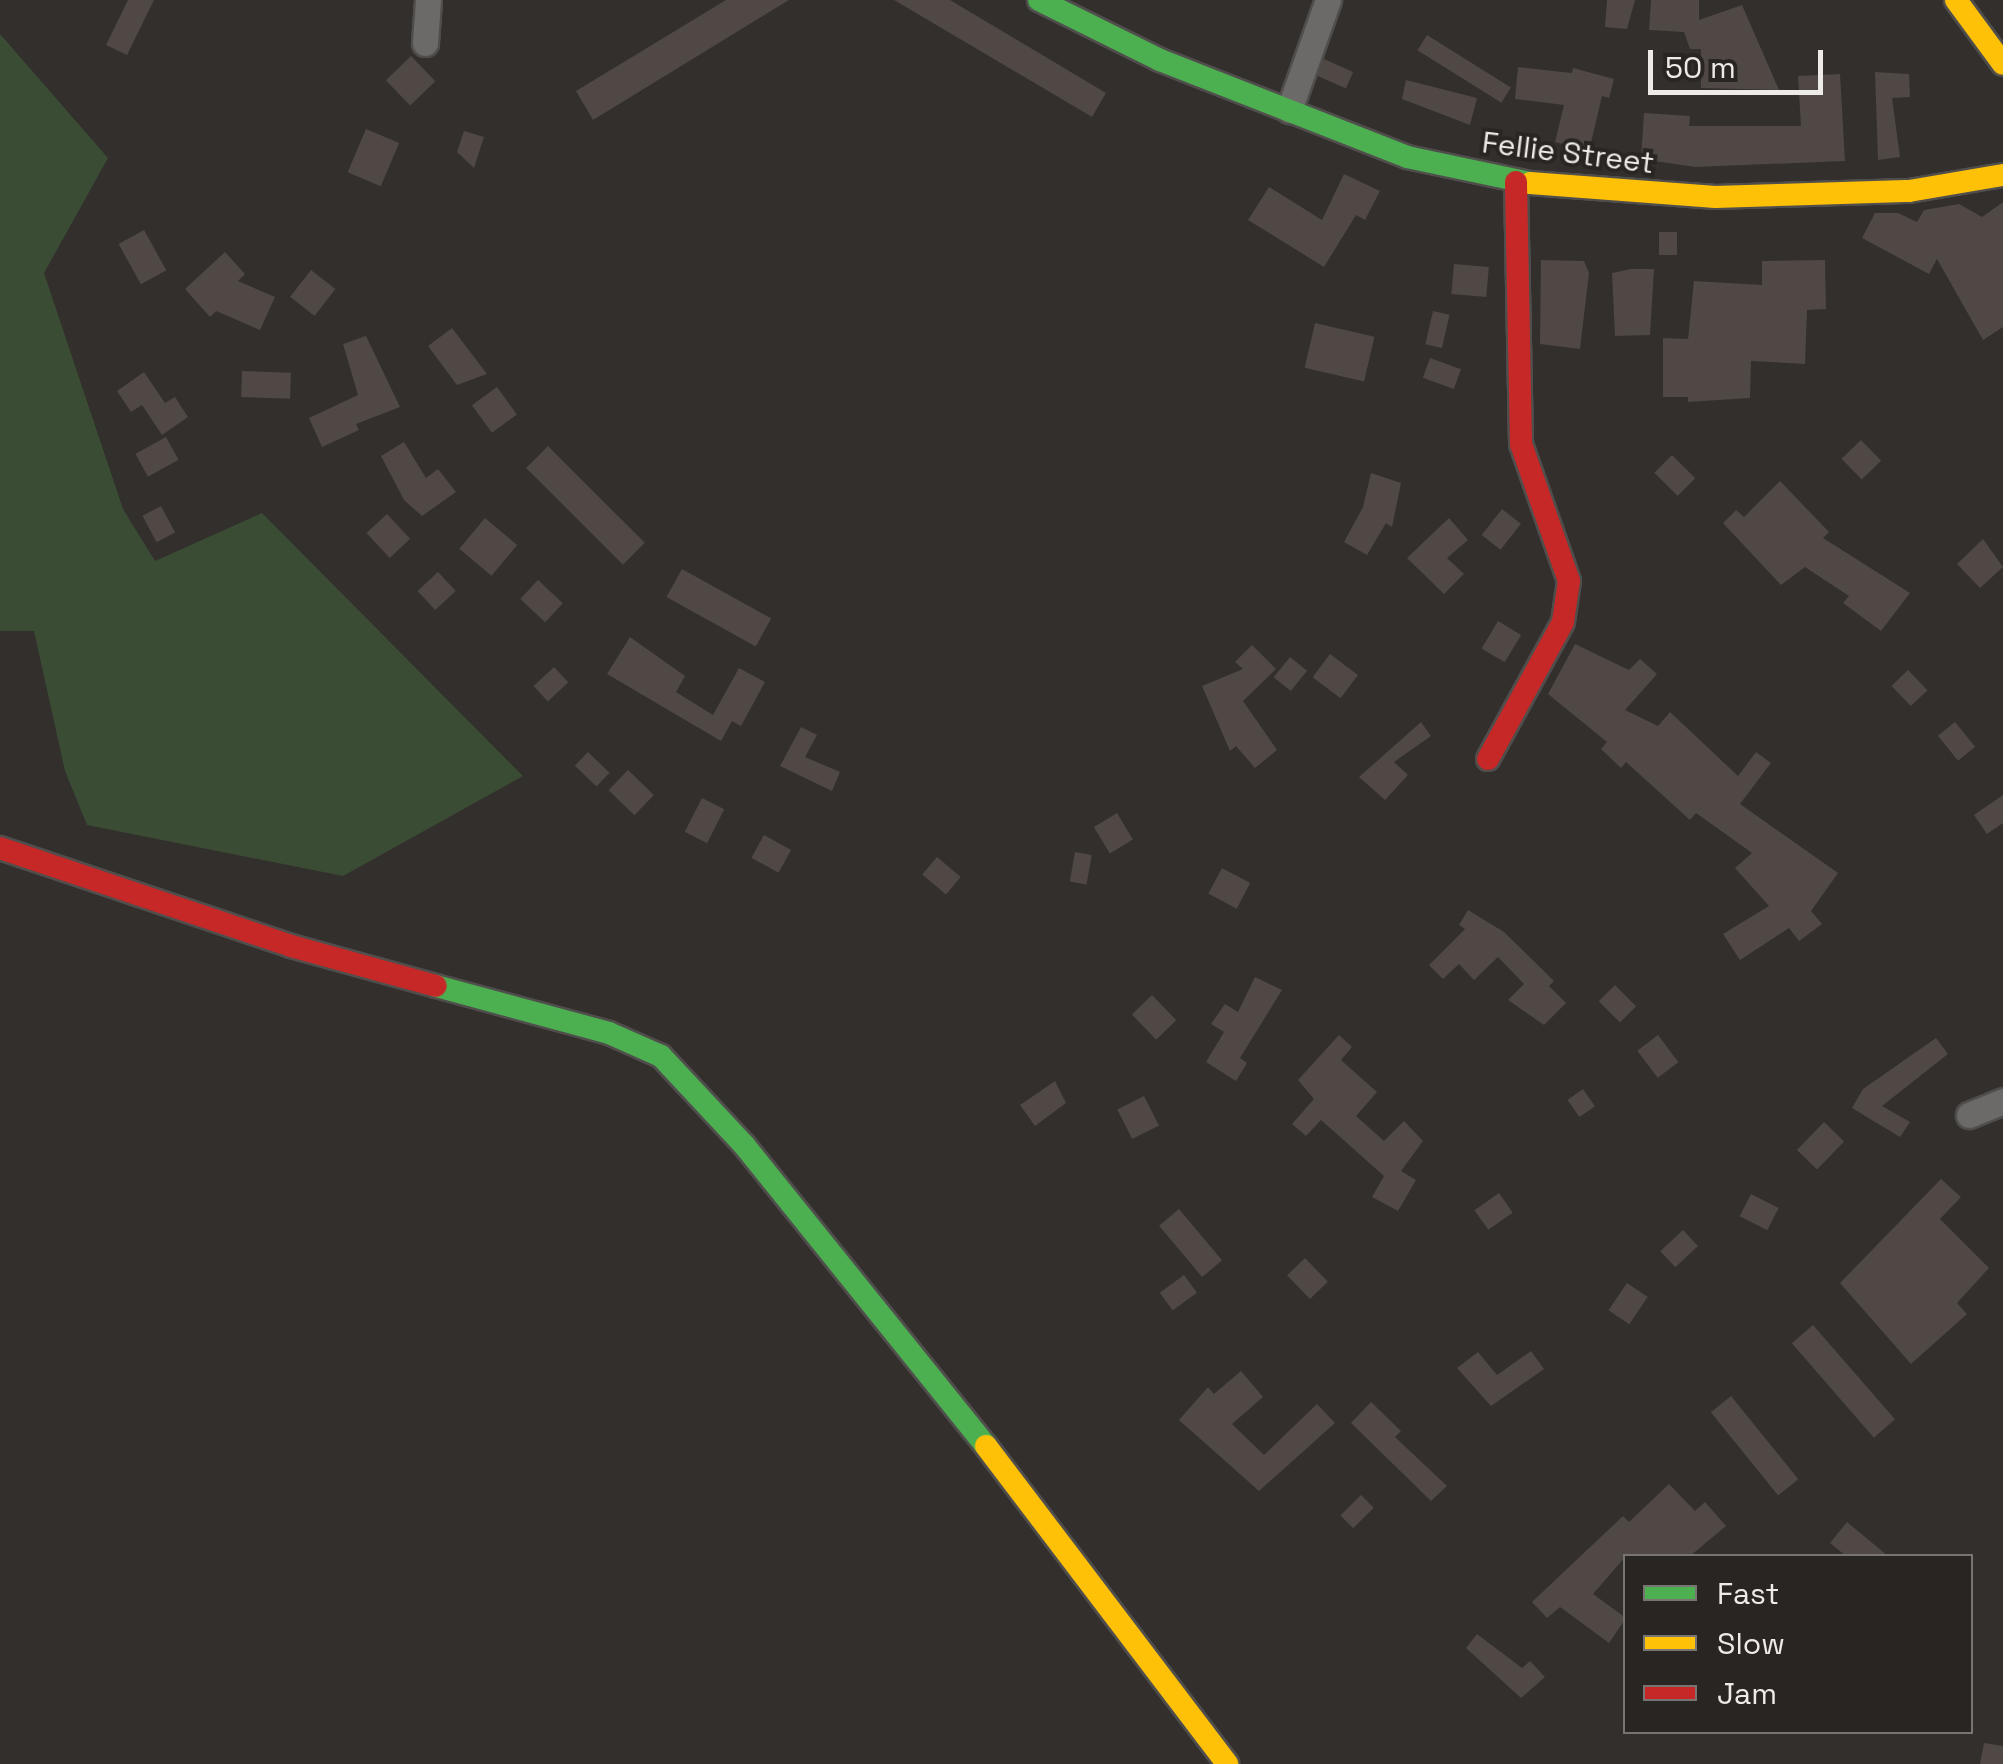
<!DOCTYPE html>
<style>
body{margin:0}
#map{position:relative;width:2003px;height:1764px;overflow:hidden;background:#322f2d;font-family:"Space Grotesk",sans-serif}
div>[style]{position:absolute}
.green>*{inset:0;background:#3a4c34}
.building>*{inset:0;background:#4f4844;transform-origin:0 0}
.roads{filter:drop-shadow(2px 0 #504e4c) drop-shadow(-2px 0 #504e4c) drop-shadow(0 2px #504e4c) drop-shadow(0 -2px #504e4c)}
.street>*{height:25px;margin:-12.5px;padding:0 12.5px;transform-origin:12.5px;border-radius:12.5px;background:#6c6a68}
.fast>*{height:22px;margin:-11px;padding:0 11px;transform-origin:11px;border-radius:11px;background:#4caf50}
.slow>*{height:22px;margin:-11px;padding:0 11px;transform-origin:11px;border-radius:11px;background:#ffc107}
.jam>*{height:22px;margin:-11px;padding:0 11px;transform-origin:11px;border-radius:11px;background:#c62828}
span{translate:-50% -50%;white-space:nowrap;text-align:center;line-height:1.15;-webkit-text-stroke:8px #292522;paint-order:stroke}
.street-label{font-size:30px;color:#edeae8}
.legend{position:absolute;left:1623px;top:1554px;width:350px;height:180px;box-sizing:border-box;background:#292522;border:2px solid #777471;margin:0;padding:12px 18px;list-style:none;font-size:30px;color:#edeae8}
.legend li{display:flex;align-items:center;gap:20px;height:50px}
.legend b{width:50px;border:2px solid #777471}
.scale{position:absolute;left:1648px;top:50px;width:175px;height:45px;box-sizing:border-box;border:5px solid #edeae8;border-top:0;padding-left:12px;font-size:30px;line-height:35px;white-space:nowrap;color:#edeae8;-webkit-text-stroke:8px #292522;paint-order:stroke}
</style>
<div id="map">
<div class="green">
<i style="clip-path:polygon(0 34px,108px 158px,44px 273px,123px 509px,155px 561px,262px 513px,523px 776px,343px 876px,87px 825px,65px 771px,34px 631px,0 631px)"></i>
</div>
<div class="building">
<i style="clip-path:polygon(128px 0,154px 0,127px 55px,106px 45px)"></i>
<i style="clip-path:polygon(726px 0,789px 0,593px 120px,576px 91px)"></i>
<i style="clip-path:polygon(894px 0,950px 0,1106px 93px,1092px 117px)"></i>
<i style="clip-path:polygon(1607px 0,1635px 0,1627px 29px,1605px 27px)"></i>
<i style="clip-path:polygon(1651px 0,1699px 0,1699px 20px,1742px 5px,1779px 90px,1701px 88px,1701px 49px,1690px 49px,1684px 32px,1649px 30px)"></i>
<i style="left:1427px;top:35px;width:99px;height:18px;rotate:32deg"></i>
<i style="left:411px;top:56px;width:35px;height:35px;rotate:46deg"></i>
<i style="left:1324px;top:59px;width:32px;height:18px;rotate:24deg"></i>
<i style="clip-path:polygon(1518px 67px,1572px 73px,1573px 68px,1614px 79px,1609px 98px,1602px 96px,1589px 151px,1555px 142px,1564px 105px,1515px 99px)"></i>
<i style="clip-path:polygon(1875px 72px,1909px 74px,1910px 97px,1892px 98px,1900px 157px,1878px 160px)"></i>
<i style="clip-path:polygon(1840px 74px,1845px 161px,1695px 167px,1641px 159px,1644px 113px,1690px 116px,1689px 126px,1801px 126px,1798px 76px)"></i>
<i style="clip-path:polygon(1406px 80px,1477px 98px,1470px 125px,1402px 99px)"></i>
<i style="left:366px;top:129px;width:36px;height:47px;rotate:23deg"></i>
<i style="clip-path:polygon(464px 131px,484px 137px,474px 168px,457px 152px)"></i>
<i style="clip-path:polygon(1344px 174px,1380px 191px,1365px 220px,1356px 215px,1324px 267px,1248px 220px,1269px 187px,1322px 220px)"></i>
<i style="clip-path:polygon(2003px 202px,2003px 327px,1983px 340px,1937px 259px,1929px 274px,1862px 238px,1875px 213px,1898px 213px,1917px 222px,1924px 210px,1959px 204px,1982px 217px)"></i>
<i style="left:144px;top:230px;width:46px;height:29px;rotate:61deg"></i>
<i style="left:1659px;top:232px;width:18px;height:23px"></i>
<i style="clip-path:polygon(225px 252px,245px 274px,238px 281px,275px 297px,260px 330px,216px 311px,210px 317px,185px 289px)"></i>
<i style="clip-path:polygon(1541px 260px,1584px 261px,1589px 273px,1580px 349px,1540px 344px)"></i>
<i style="clip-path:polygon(1825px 260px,1826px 309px,1807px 310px,1805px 364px,1751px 361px,1750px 398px,1688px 402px,1688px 397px,1663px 397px,1663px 338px,1688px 339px,1694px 281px,1762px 285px,1762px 261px)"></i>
<i style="left:1454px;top:264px;width:35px;height:30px;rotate:5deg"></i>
<i style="clip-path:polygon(1631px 269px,1654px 269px,1650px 335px,1615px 336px,1612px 273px)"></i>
<i style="left:311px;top:270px;width:31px;height:34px;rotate:38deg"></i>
<i style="left:1433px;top:311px;width:17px;height:34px;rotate:13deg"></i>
<i style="left:1315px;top:323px;width:61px;height:46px;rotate:13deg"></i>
<i style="clip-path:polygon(452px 328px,487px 374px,457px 385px,428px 346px)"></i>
<i style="clip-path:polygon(366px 336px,400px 407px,356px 424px,359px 430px,322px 447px,309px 418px,358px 395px,343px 344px)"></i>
<i style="left:1430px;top:358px;width:33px;height:21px;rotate:20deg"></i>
<i style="left:242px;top:371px;width:49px;height:26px;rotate:2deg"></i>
<i style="clip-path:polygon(144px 372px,165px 403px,175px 397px,188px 417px,162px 435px,142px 405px,131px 412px,117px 391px)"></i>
<i style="left:497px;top:387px;width:34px;height:31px;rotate:54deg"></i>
<i style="left:166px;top:437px;width:26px;height:35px;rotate:61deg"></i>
<i style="left:1861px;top:440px;width:29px;height:27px;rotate:46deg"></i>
<i style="clip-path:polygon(404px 442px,426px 478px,438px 469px,456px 492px,422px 516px,404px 500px,381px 456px)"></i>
<i style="left:548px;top:446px;width:137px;height:31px;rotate:45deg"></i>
<i style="left:1672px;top:455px;width:33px;height:25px;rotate:45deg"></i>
<i style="clip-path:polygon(1371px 473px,1401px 483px,1392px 527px,1386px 523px,1367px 555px,1344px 542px,1363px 507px)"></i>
<i style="clip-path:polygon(1780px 481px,1829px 532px,1823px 538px,1910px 593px,1881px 631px,1843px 603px,1849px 596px,1805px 567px,1781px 585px,1723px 523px,1736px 510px,1744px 517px)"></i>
<i style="left:161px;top:506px;width:30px;height:21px;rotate:62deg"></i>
<i style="left:1502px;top:509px;width:24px;height:33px;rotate:38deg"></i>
<i style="left:387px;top:514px;width:34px;height:28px;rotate:47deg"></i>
<i style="left:485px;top:518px;width:42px;height:40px;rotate:40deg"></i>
<i style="clip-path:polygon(1449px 518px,1468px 540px,1447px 558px,1464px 574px,1444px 594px,1407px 558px)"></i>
<i style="clip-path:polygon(1983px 539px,2003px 567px,1980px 588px,1957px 564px)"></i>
<i style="left:682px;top:569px;width:102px;height:32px;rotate:29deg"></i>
<i style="left:438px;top:572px;width:26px;height:28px;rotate:47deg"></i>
<i style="left:538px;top:580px;width:34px;height:26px;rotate:43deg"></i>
<i style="left:1498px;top:621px;width:27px;height:32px;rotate:31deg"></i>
<i style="clip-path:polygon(630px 637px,685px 676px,676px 692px,713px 715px,739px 668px,765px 682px,741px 726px,732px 721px,721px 741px,607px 674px)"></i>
<i style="clip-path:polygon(1575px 644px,1629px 670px,1640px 659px,1657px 674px,1625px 710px,1658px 726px,1670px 712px,1738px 776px,1756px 752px,1771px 763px,1740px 804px,1838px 873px,1811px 911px,1822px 924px,1799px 941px,1789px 928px,1740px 960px,1723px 934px,1769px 906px,1735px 868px,1752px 853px,1696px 813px,1690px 820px,1626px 762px,1621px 768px,1601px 749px,1607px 742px,1548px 694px)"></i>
<i style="clip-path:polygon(1252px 645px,1276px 669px,1243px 701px,1277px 750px,1255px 768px,1236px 746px,1230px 751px,1202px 686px,1243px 669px,1235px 662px)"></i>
<i style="left:1330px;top:654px;width:35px;height:29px;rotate:37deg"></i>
<i style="left:1290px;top:657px;width:22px;height:26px;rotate:39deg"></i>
<i style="left:554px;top:667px;width:21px;height:28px;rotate:47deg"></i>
<i style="left:1908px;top:670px;width:28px;height:23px;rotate:46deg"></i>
<i style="clip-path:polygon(1421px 722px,1431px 736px,1394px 762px,1408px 775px,1385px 800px,1359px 777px)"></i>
<i style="left:1955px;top:722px;width:32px;height:22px;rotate:51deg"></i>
<i style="clip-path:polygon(801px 727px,817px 735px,805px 757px,840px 772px,832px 791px,780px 766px)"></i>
<i style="left:588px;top:752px;width:30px;height:19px;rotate:44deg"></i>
<i style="left:628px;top:770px;width:36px;height:28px;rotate:44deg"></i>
<i style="clip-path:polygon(2003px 795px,2003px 823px,1987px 834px,1974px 815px)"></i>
<i style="left:702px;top:798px;width:25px;height:38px;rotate:27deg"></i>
<i style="left:1117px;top:813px;width:31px;height:27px;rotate:59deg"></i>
<i style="left:764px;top:835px;width:31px;height:26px;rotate:29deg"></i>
<i style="left:1075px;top:852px;width:17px;height:30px;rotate:10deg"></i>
<i style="left:937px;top:857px;width:31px;height:23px;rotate:40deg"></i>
<i style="left:1222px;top:868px;width:32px;height:29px;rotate:28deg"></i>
<i style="clip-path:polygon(1468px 910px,1504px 932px,1554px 981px,1549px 986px,1566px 1003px,1544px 1025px,1508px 1000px,1524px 984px,1498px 957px,1474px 980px,1459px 964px,1443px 979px,1429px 965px,1465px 929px,1459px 925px)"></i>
<i style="clip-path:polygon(1255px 977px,1282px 990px,1240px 1058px,1247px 1063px,1236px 1081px,1206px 1062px,1224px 1032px,1211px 1024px,1225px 1004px,1238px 1012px)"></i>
<i style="left:1615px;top:985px;width:30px;height:23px;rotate:45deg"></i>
<i style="left:1152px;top:995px;width:35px;height:28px;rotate:46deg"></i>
<i style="clip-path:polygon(1339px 1035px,1352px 1047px,1341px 1060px,1377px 1092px,1356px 1116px,1384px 1141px,1404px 1121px,1423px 1141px,1401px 1171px,1416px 1180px,1398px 1211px,1372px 1197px,1384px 1176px,1321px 1120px,1306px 1136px,1292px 1124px,1314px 1099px,1298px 1080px)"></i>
<i style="left:1658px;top:1035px;width:34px;height:26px;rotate:53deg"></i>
<i style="clip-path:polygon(1936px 1038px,1948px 1054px,1882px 1106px,1910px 1122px,1900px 1137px,1852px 1108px,1863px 1089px)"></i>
<i style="clip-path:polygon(1055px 1081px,1066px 1103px,1035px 1126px,1020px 1105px)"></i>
<i style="left:1583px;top:1089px;width:21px;height:19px;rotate:55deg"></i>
<i style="left:1144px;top:1096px;width:33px;height:30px;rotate:63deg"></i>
<i style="left:1824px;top:1122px;width:28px;height:39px;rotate:44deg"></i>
<i style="clip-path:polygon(1941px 1179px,1961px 1197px,1940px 1219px,1989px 1268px,1957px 1303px,1967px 1314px,1911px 1364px,1840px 1283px)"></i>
<i style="left:1499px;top:1193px;width:24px;height:30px;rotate:55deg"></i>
<i style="left:1751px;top:1194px;width:31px;height:25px;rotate:27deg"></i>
<i style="left:1179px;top:1209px;width:67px;height:26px;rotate:50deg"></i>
<i style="left:1683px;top:1230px;width:22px;height:31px;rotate:47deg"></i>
<i style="left:1305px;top:1258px;width:33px;height:25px;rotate:46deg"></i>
<i style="left:1184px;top:1275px;width:22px;height:30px;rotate:54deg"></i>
<i style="left:1627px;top:1283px;width:25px;height:33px;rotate:34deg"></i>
<i style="left:1813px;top:1325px;width:125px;height:28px;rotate:49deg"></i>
<i style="clip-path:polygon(1531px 1351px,1544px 1369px,1491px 1406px,1457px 1368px,1478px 1352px,1497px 1375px)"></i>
<i style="clip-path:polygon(1241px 1371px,1263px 1397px,1232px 1424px,1264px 1455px,1317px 1404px,1335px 1423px,1259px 1491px,1179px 1420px,1208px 1387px,1214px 1394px)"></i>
<i style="left:1731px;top:1396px;width:107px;height:26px;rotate:51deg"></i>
<i style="clip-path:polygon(1371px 1402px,1401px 1431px,1395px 1437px,1447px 1486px,1431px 1501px,1351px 1423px)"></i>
<i style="clip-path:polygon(1669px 1484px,1695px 1511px,1705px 1502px,1726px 1526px,1690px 1556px,1626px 1556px,1593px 1594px,1626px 1618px,1609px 1643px,1560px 1607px,1547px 1618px,1532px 1602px,1623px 1516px,1629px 1522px)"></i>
<i style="left:1361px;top:1495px;width:18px;height:29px;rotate:45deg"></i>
<i style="clip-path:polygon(1847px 1522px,1888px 1556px,1846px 1556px,1830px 1543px)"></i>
<i style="clip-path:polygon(1477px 1634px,1522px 1668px,1530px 1661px,1545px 1677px,1521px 1698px,1466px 1648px)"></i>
<i style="clip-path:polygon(1984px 1743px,2003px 1746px,2003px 1764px,1980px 1764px)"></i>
</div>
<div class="roads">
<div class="street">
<i style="left:425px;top:43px;width:43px;rotate:-86deg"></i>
<i style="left:1289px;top:110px;width:117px;rotate:-70.5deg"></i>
<i style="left:1969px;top:1115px;width:37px;rotate:-22deg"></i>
</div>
<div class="fast">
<i style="left:1039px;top:0;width:135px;rotate:26.4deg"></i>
<i style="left:1160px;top:60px;width:265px;rotate:21.4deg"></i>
<i style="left:1407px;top:157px;width:126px;rotate:11.9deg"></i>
<i style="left:436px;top:986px;width:179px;rotate:15.2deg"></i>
<i style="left:609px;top:1033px;width:57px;rotate:23.9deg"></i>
<i style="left:661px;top:1056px;width:122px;rotate:47deg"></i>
<i style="left:744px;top:1145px;width:386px;rotate:51.2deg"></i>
</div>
<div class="slow">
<i style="left:1956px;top:0;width:79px;rotate:53.7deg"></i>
<i style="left:1530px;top:183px;width:186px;rotate:4.3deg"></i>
<i style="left:1715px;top:197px;width:194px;rotate:-1.8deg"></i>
<i style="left:1909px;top:191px;width:95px;rotate:-9.7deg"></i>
<i style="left:986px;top:1446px;width:399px;rotate:52.8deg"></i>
</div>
<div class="jam">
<i style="left:1488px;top:759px;width:156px;rotate:-61.3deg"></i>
<i style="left:1563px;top:622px;width:41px;rotate:-81.7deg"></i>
<i style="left:1569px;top:581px;width:145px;rotate:-109.3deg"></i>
<i style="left:1521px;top:444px;width:262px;rotate:-91.1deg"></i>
<i style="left:0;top:848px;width:307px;rotate:18.6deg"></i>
<i style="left:291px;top:946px;width:150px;rotate:15.4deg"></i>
</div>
</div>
<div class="street-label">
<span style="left:1568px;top:153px;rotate:7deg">Fellie Street</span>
</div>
<ul class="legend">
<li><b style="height:12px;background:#4caf50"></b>Fast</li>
<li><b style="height:12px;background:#ffc107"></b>Slow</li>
<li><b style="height:12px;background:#c62828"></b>Jam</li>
</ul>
<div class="scale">50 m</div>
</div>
